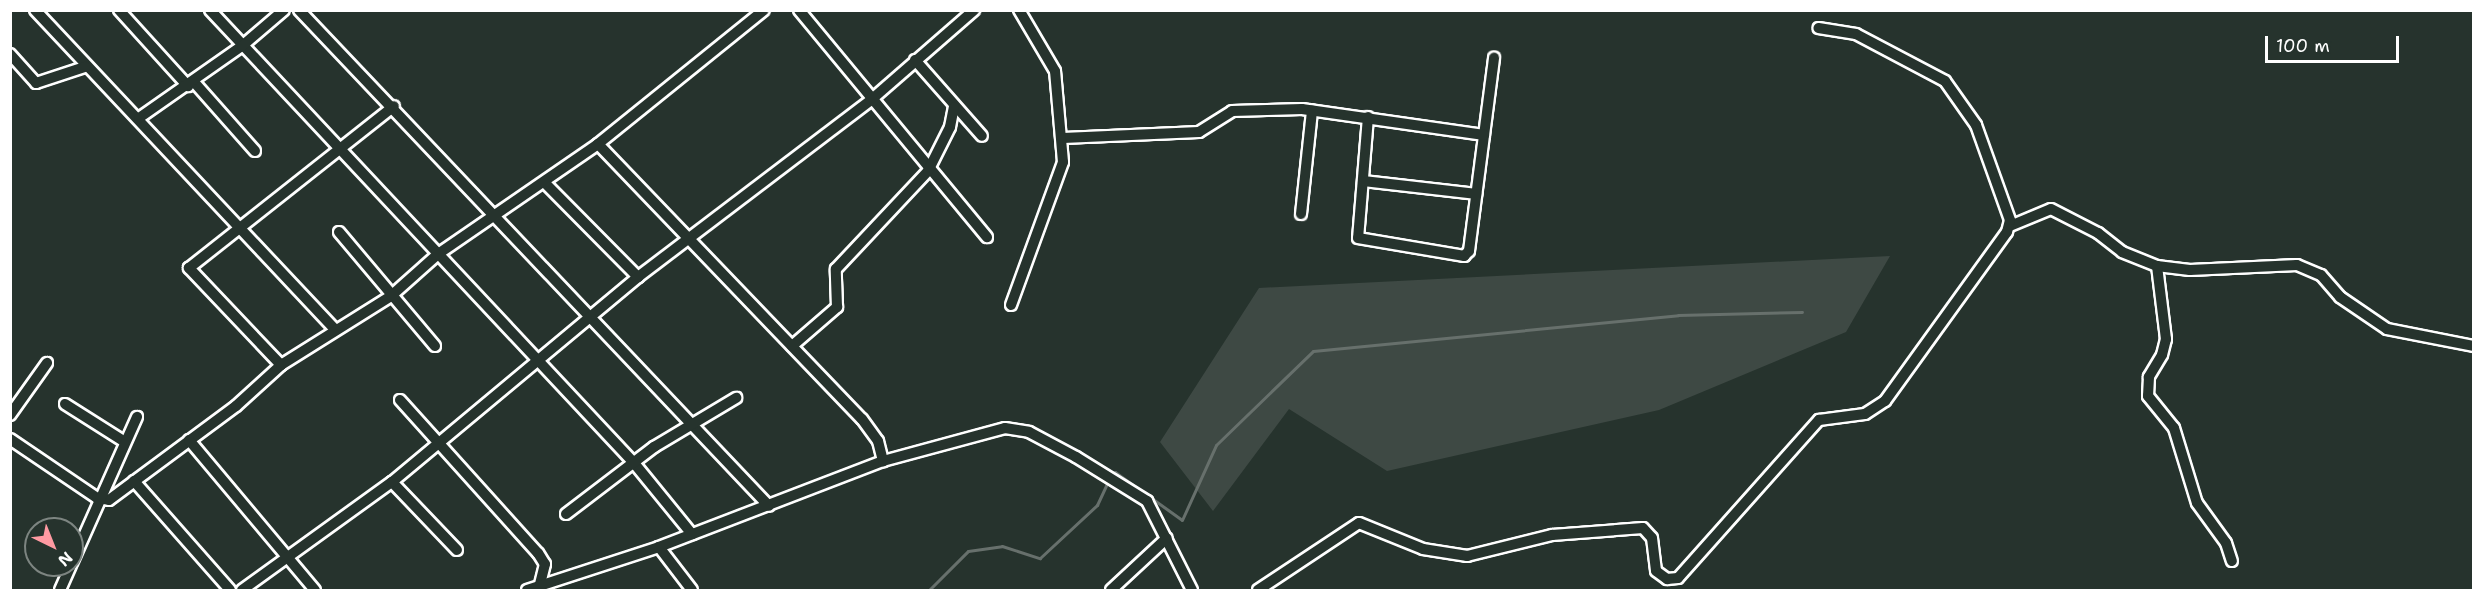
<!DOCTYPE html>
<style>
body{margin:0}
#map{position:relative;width:2484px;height:601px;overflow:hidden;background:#26332d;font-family:"Shantell Sans",sans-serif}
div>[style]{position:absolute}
.green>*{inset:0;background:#3e4944}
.stream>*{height:3px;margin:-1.5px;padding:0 1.5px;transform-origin:1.5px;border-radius:1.5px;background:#67706c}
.roads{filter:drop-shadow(2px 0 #fff) drop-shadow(-2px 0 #fff) drop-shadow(0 2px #fff) drop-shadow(0 -2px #fff)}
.street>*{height:10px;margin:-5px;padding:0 5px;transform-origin:5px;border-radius:5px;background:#26332d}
span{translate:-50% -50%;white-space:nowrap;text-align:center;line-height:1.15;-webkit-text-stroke:5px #26332d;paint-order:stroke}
.frame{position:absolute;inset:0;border:12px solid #fff;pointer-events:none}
.north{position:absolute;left:24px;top:517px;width:60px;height:60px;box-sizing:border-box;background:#26332d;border:2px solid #7d8581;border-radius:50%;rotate:137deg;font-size:16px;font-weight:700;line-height:24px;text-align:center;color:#fff}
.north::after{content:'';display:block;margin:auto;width:21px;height:27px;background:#ff9aa2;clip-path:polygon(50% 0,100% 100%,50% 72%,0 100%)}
.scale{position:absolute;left:2265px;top:36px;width:134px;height:27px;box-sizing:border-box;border:3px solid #fff;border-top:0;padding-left:8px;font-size:18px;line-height:21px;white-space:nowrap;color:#fff;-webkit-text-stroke:4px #26332d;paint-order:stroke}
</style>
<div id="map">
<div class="green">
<i style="clip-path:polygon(1890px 256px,1846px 332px,1659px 410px,1387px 471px,1289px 409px,1213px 511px,1160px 442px,1259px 288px)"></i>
</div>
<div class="stream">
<i style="left:1112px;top:476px;width:5px;rotate:-53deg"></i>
<i style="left:1115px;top:472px;width:82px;rotate:35.6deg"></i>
<i style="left:1182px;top:520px;width:82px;rotate:-65.6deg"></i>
<i style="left:1216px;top:445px;width:135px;rotate:-44.1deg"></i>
<i style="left:1313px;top:351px;width:367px;rotate:-5.6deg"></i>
<i style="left:1678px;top:315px;width:124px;rotate:-1.4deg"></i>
<i style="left:929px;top:590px;width:55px;rotate:-45deg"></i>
<i style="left:968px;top:551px;width:34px;rotate:-8deg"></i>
<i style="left:1002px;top:546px;width:40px;rotate:18deg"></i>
<i style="left:1040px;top:558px;width:78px;rotate:-42.9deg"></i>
<i style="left:1097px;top:505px;width:26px;rotate:-65deg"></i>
</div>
<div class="roads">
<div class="street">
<i style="left:35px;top:10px;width:438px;rotate:46.8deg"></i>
<i style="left:119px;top:10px;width:103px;rotate:47.8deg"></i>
<i style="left:210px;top:10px;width:620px;rotate:46.89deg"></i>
<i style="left:634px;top:463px;width:92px;rotate:50.8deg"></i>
<i style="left:299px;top:10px;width:683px;rotate:46.54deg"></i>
<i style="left:799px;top:10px;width:295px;rotate:50.4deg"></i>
<i style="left:10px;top:54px;width:39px;rotate:48deg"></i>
<i style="left:36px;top:83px;width:52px;rotate:-18.1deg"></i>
<i style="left:915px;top:60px;width:101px;rotate:48.6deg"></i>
<i style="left:194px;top:82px;width:92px;rotate:48.5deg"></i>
<i style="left:1368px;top:117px;width:121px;rotate:94.7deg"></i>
<i style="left:1358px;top:238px;width:108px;rotate:9.6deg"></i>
<i style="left:1464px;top:256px;width:7px;rotate:-45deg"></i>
<i style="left:1469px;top:251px;width:195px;rotate:-82.6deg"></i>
<i style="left:139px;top:118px;width:126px;rotate:-35deg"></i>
<i style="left:242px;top:46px;width:55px;rotate:-40.6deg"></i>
<i style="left:1063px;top:138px;width:136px;rotate:-2.5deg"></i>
<i style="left:1199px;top:132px;width:39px;rotate:-32deg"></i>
<i style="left:1232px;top:111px;width:70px;rotate:-1.6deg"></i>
<i style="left:1302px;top:109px;width:184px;rotate:8.1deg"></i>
<i style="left:598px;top:144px;width:381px;rotate:46.2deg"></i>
<i style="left:862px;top:419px;width:27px;rotate:54deg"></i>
<i style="left:878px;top:441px;width:21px;rotate:76deg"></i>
<i style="left:1364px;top:181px;width:113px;rotate:6.6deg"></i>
<i style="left:544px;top:182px;width:134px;rotate:45.3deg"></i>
<i style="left:1301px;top:214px;width:104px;rotate:-83.9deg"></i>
<i style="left:2010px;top:226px;width:44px;rotate:-22.5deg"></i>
<i style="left:2051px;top:209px;width:53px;rotate:27.1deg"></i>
<i style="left:2098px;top:233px;width:31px;rotate:38deg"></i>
<i style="left:2122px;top:252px;width:38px;rotate:22deg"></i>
<i style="left:2157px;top:266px;width:33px;rotate:7deg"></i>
<i style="left:2190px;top:270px;width:107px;rotate:-2.7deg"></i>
<i style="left:2297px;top:265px;width:26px;rotate:23deg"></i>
<i style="left:2321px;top:275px;width:29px;rotate:49deg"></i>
<i style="left:2340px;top:297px;width:57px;rotate:34.2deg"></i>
<i style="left:2387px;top:329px;width:89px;rotate:11.1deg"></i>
<i style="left:339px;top:232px;width:149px;rotate:49.9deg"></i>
<i style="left:2157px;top:266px;width:74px;rotate:83deg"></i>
<i style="left:2166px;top:339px;width:16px;rotate:104deg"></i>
<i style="left:2162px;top:355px;width:26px;rotate:121deg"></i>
<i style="left:2149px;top:377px;width:19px;rotate:93deg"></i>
<i style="left:2148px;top:396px;width:41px;rotate:50.9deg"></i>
<i style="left:2174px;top:428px;width:78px;rotate:73deg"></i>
<i style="left:2197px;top:503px;width:49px;rotate:54.1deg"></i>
<i style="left:2226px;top:543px;width:19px;rotate:72deg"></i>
<i style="left:1011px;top:305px;width:152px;rotate:-70deg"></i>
<i style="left:1063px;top:162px;width:91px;rotate:-95deg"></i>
<i style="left:1055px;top:71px;width:71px;rotate:-120.5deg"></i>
<i style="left:792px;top:346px;width:60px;rotate:-40.9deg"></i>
<i style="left:837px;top:307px;width:38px;rotate:-92deg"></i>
<i style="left:836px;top:269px;width:134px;rotate:-46.8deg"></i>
<i style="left:928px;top:171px;width:49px;rotate:-63.4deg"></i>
<i style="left:950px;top:127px;width:20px;rotate:-79deg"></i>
<i style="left:281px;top:365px;width:134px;rotate:-133.5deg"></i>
<i style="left:189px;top:268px;width:261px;rotate:-38.3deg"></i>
<i style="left:400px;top:400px;width:206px;rotate:48deg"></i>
<i style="left:538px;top:553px;width:13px;rotate:58deg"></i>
<i style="left:545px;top:564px;width:21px;rotate:104deg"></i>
<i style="left:65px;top:404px;width:71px;rotate:32.3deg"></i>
<i style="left:10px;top:415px;width:64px;rotate:-54.6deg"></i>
<i style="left:10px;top:439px;width:105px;rotate:34.1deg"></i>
<i style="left:97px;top:498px;width:12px;rotate:9deg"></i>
<i style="left:109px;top:500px;width:158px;rotate:-36.5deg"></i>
<i style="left:236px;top:406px;width:61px;rotate:-42.3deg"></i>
<i style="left:281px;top:365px;width:130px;rotate:-32.1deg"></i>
<i style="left:391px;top:296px;width:63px;rotate:-41.8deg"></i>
<i style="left:438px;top:254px;width:194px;rotate:-34.5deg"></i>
<i style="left:598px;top:144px;width:213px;rotate:-38.9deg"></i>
<i style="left:189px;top:440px;width:196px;rotate:50deg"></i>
<i style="left:134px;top:481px;width:145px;rotate:48.6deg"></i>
<i style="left:392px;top:482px;width:94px;rotate:46.3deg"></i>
<i style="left:566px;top:514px;width:111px;rotate:-37.3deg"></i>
<i style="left:654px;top:447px;width:96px;rotate:-30.9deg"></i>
<i style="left:659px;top:547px;width:54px;rotate:52.5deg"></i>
<i style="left:72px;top:563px;width:160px;rotate:-66deg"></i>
<i style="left:60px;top:590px;width:27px;rotate:-66deg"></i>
<i style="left:242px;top:590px;width:185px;rotate:-35.8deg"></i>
<i style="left:392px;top:482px;width:320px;rotate:-39.8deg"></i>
<i style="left:638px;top:277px;width:293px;rotate:-37.2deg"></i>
<i style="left:871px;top:100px;width:137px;rotate:-41.1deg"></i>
<i style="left:527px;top:590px;width:139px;rotate:-18deg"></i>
<i style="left:659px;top:547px;width:240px;rotate:-21deg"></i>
<i style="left:883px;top:461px;width:126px;rotate:-15.1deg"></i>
<i style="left:1005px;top:428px;width:24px;rotate:9deg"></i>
<i style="left:1029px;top:432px;width:53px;rotate:28deg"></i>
<i style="left:1076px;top:457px;width:84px;rotate:31.8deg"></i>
<i style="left:1147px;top:501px;width:100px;rotate:63.2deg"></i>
<i style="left:1111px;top:590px;width:76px;rotate:-42.9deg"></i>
<i style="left:1258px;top:590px;width:121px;rotate:-33.6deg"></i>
<i style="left:1359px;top:523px;width:69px;rotate:22.1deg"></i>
<i style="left:1423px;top:549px;width:45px;rotate:9deg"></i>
<i style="left:1467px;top:556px;width:88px;rotate:-13.9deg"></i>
<i style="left:1552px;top:535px;width:91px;rotate:-4.4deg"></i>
<i style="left:1643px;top:528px;width:13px;rotate:48deg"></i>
<i style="left:1652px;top:538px;width:33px;rotate:83deg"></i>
<i style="left:1656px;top:571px;width:14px;rotate:36deg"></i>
<i style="left:1667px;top:579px;width:11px;rotate:-5deg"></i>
<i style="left:1678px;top:578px;width:212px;rotate:-48.3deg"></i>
<i style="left:1819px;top:420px;width:46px;rotate:-7.4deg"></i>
<i style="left:1865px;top:414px;width:24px;rotate:-33deg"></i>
<i style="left:1885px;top:401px;width:208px;rotate:-54.2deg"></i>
<i style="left:2007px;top:232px;width:12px;rotate:-76deg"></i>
<i style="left:2010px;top:220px;width:101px;rotate:-109.7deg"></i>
<i style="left:1976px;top:125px;width:54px;rotate:-125.2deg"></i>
<i style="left:1945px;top:81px;width:101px;rotate:-152.2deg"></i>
<i style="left:1856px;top:34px;width:38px;rotate:-171deg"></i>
</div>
</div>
<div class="frame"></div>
<div class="north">N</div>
<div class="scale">100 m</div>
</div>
